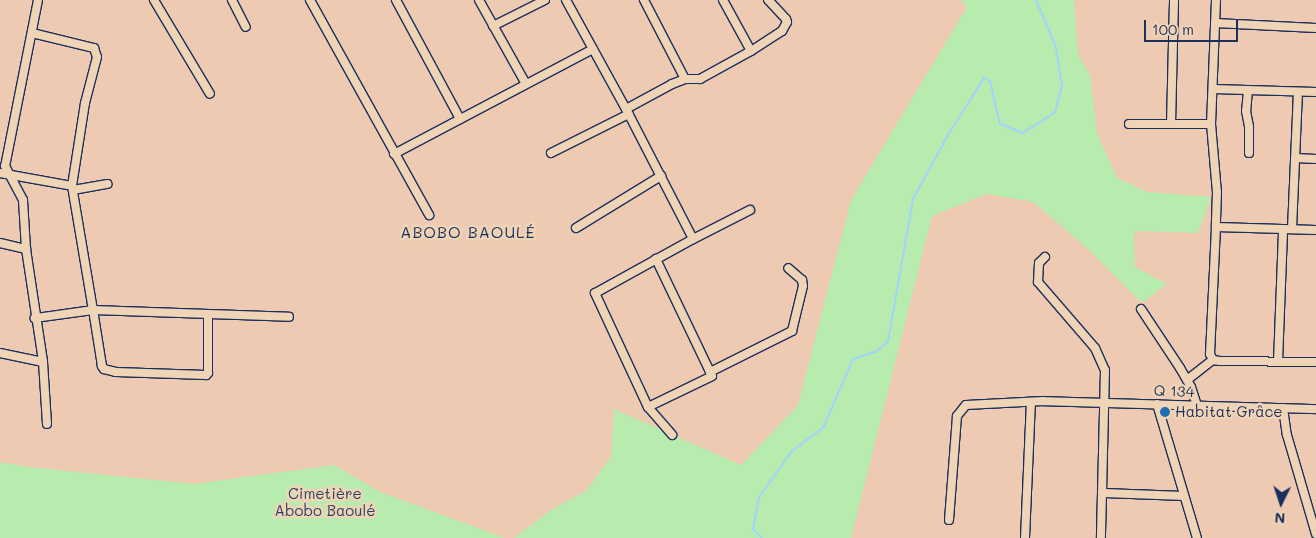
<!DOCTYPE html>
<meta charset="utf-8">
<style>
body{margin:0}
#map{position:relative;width:1316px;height:538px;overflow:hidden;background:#efcab2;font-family:Mali,sans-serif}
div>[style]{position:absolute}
.green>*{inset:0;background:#b7ecae}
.stream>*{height:2px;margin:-1px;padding:0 1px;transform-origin:1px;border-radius:1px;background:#a0d4fe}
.roads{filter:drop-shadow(1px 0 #1b2f5e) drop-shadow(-1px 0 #1b2f5e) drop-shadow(0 1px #1b2f5e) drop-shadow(0 -1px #1b2f5e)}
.minor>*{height:8px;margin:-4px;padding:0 4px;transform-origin:4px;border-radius:4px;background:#efd4b6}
.dots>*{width:14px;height:14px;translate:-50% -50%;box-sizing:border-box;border:2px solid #efd4b6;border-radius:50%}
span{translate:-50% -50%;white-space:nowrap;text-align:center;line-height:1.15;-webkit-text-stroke:5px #efd4b6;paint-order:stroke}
.street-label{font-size:15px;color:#1b2f5e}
.poi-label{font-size:15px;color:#1b2f5e}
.left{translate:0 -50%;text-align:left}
.park-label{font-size:15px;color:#2b4266}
.neighbourhood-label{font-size:16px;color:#1b2f5e;letter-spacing:1px}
.north{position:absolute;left:1256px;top:478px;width:50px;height:50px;-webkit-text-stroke:4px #efd4b6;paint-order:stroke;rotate:184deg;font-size:14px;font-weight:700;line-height:20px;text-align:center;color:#1b2f5e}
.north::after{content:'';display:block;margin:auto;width:18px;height:22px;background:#1b2f5e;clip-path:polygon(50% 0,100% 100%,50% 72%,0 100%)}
.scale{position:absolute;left:1144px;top:20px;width:94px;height:22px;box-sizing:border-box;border:2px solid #1b2f5e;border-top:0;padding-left:6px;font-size:15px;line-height:18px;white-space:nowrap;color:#1b2f5e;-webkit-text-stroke:4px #efd4b6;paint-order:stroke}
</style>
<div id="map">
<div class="green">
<i style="clip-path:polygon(961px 0,1074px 0,1078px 54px,1090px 75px,1097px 133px,1117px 178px,1148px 192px,1211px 197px,1198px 233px,1134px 231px,1135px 267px,1167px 284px,1142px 303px,1089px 250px,1033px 202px,987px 194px,932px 216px,851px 538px,514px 538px,551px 510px,586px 491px,611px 457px,614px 409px,741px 465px,798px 405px,851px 200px,967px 7px)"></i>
<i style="clip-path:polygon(0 462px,30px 467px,194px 484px,334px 465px,380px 492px,505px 538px,0 538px)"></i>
</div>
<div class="stream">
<i style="left:762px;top:538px;width:13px;rotate:-135deg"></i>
<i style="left:753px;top:529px;width:33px;rotate:-79deg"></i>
<i style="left:759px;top:497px;width:57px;rotate:-54.3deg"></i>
<i style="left:792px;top:451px;width:39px;rotate:-37deg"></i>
<i style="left:823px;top:428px;width:75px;rotate:-66.5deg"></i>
<i style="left:853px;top:359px;width:25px;rotate:-18deg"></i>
<i style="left:877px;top:351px;width:15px;rotate:-42deg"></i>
<i style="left:888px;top:341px;width:144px;rotate:-80deg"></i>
<i style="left:913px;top:199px;width:73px;rotate:-61.3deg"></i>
<i style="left:948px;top:135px;width:67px;rotate:-57.7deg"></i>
<i style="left:984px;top:78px;width:7px;rotate:27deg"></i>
<i style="left:990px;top:81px;width:44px;rotate:76.9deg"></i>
<i style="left:1000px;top:124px;width:25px;rotate:21deg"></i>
<i style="left:1023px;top:133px;width:38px;rotate:-33deg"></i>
<i style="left:1055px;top:112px;width:27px;rotate:-75deg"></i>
<i style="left:1062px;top:86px;width:39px;rotate:-99deg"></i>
<i style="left:1056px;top:47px;width:51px;rotate:-113.1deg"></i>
</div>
<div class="roads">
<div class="minor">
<i style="left:38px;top:0;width:169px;rotate:101.2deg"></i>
<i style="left:5px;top:166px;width:38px;rotate:62deg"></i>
<i style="left:23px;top:200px;width:49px;rotate:86.5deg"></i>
<i style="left:26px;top:249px;width:114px;rotate:81.4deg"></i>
<i style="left:43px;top:362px;width:62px;rotate:86.3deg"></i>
<i style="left:154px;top:0;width:109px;rotate:59.2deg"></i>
<i style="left:232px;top:0;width:30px;rotate:63deg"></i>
<i style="left:310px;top:0;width:246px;rotate:61deg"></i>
<i style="left:396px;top:0;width:135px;rotate:61.7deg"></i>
<i style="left:479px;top:0;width:96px;rotate:60.8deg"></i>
<i style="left:566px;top:0;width:124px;rotate:61.2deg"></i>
<i style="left:626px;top:109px;width:146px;rotate:62.7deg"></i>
<i style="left:693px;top:239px;width:112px;rotate:151.1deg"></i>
<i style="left:595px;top:293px;width:126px;rotate:65.1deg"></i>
<i style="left:648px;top:407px;width:37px;rotate:49deg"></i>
<i style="left:644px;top:0;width:89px;rotate:62.6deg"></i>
<i style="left:723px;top:0;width:58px;rotate:61.2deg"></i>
<i style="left:1216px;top:0;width:124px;rotate:92.3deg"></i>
<i style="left:1211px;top:124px;width:68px;rotate:85deg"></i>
<i style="left:1217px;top:192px;width:35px;rotate:92deg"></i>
<i style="left:1215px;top:23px;width:101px;rotate:2.8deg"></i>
<i style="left:493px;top:26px;width:58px;rotate:-26.6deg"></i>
<i style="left:32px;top:33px;width:64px;rotate:13.6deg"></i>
<i style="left:94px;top:48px;width:9px;rotate:72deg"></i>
<i style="left:97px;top:57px;width:48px;rotate:104.6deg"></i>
<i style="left:85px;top:103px;width:84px;rotate:98.9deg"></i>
<i style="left:72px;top:186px;width:126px;rotate:80.4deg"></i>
<i style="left:93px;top:310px;width:59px;rotate:172.1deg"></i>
<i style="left:1213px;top:89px;width:103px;rotate:1.7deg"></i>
<i style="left:1248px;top:90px;width:21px;rotate:95deg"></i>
<i style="left:1246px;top:111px;width:16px;rotate:79deg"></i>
<i style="left:1249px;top:127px;width:26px;rotate:90deg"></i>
<i style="left:626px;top:109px;width:52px;rotate:-28.5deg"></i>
<i style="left:672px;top:84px;width:14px;rotate:-21deg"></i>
<i style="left:685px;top:79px;width:15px"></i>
<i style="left:700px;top:79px;width:58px;rotate:-28.8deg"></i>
<i style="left:751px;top:51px;width:37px;rotate:-33deg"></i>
<i style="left:782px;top:31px;width:10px;rotate:-61deg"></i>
<i style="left:787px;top:22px;width:3px;rotate:-108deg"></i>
<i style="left:786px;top:19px;width:26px;rotate:-133deg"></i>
<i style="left:1129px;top:124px;width:82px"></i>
<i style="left:1171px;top:124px;width:124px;rotate:-88.6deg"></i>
<i style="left:551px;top:153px;width:87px;rotate:-26.6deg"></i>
<i style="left:394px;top:154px;width:225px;rotate:-27.8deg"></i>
<i style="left:1295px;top:158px;width:21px;rotate:3deg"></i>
<i style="left:0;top:173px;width:73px;rotate:10.2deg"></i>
<i style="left:73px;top:190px;width:35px;rotate:-10deg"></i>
<i style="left:576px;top:228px;width:100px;rotate:-31.5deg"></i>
<i style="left:1292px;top:229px;width:137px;rotate:-87.5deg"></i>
<i style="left:1316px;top:230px;width:100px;rotate:-178.3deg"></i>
<i style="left:1216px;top:227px;width:127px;rotate:92.7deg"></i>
<i style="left:1210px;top:354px;width:7px;rotate:63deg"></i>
<i style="left:1213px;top:360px;width:7px;rotate:8deg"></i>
<i style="left:1220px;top:361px;width:96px;rotate:0.6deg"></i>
<i style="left:693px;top:239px;width:64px;rotate:-27deg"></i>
<i style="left:0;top:243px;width:27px;rotate:13deg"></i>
<i style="left:1045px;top:257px;width:8px;rotate:135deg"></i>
<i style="left:1039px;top:263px;width:19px;rotate:93deg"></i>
<i style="left:1038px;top:282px;width:87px;rotate:49.2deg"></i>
<i style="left:1095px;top:348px;width:24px;rotate:66deg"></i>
<i style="left:1105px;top:370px;width:168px;rotate:91.4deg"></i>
<i style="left:1141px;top:309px;width:71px;rotate:56.5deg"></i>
<i style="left:1180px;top:368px;width:22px;rotate:60deg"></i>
<i style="left:1191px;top:387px;width:20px;rotate:72deg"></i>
<i style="left:208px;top:314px;width:59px;rotate:90deg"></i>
<i style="left:208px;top:373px;width:3px;rotate:135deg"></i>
<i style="left:206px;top:375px;width:90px;rotate:-178.1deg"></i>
<i style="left:116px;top:372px;width:12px;rotate:-166deg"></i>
<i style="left:104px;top:369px;width:4px;rotate:-124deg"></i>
<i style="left:102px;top:366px;width:57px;rotate:-99.1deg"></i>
<i style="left:93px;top:310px;width:196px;rotate:2deg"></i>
<i style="left:0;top:353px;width:44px;rotate:11.8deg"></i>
<i style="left:1278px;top:362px;width:133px;rotate:-87.8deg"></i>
<i style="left:710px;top:372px;width:92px;rotate:-26.6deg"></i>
<i style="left:792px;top:331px;width:46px;rotate:-76.3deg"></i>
<i style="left:803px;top:286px;width:6px;rotate:-99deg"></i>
<i style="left:802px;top:280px;width:18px;rotate:-139deg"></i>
<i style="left:1187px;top:380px;width:33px;rotate:-38deg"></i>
<i style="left:1157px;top:404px;width:140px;rotate:73.4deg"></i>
<i style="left:648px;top:407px;width:71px;rotate:-25.8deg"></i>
<i style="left:712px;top:376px;width:130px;rotate:-115.6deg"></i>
<i style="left:1283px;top:408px;width:27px;rotate:82deg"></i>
<i style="left:1287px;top:435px;width:103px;rotate:73.7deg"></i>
<i style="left:1104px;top:493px;width:80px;rotate:2.1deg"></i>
<i style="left:949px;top:520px;width:104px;rotate:-85.6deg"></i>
<i style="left:957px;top:416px;width:14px;rotate:-51deg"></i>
<i style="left:966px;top:405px;width:77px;rotate:-3deg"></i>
<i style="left:1043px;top:401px;width:273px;rotate:1.7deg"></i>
<i style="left:1025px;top:538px;width:136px;rotate:-87.5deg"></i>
</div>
</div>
<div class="dots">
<i style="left:1165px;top:412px;background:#1f6fb2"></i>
</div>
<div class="street-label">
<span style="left:1174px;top:391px;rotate:2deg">Q 134</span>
</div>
<div class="poi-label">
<span class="left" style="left:1175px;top:412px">Habitat Grâce</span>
</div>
<div class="park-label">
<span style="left:325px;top:502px">Cimetière<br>Abobo Baoulé</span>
</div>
<div class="neighbourhood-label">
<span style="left:468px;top:232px">ABOBO BAOULÉ</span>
</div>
<div class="north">N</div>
<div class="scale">100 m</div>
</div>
